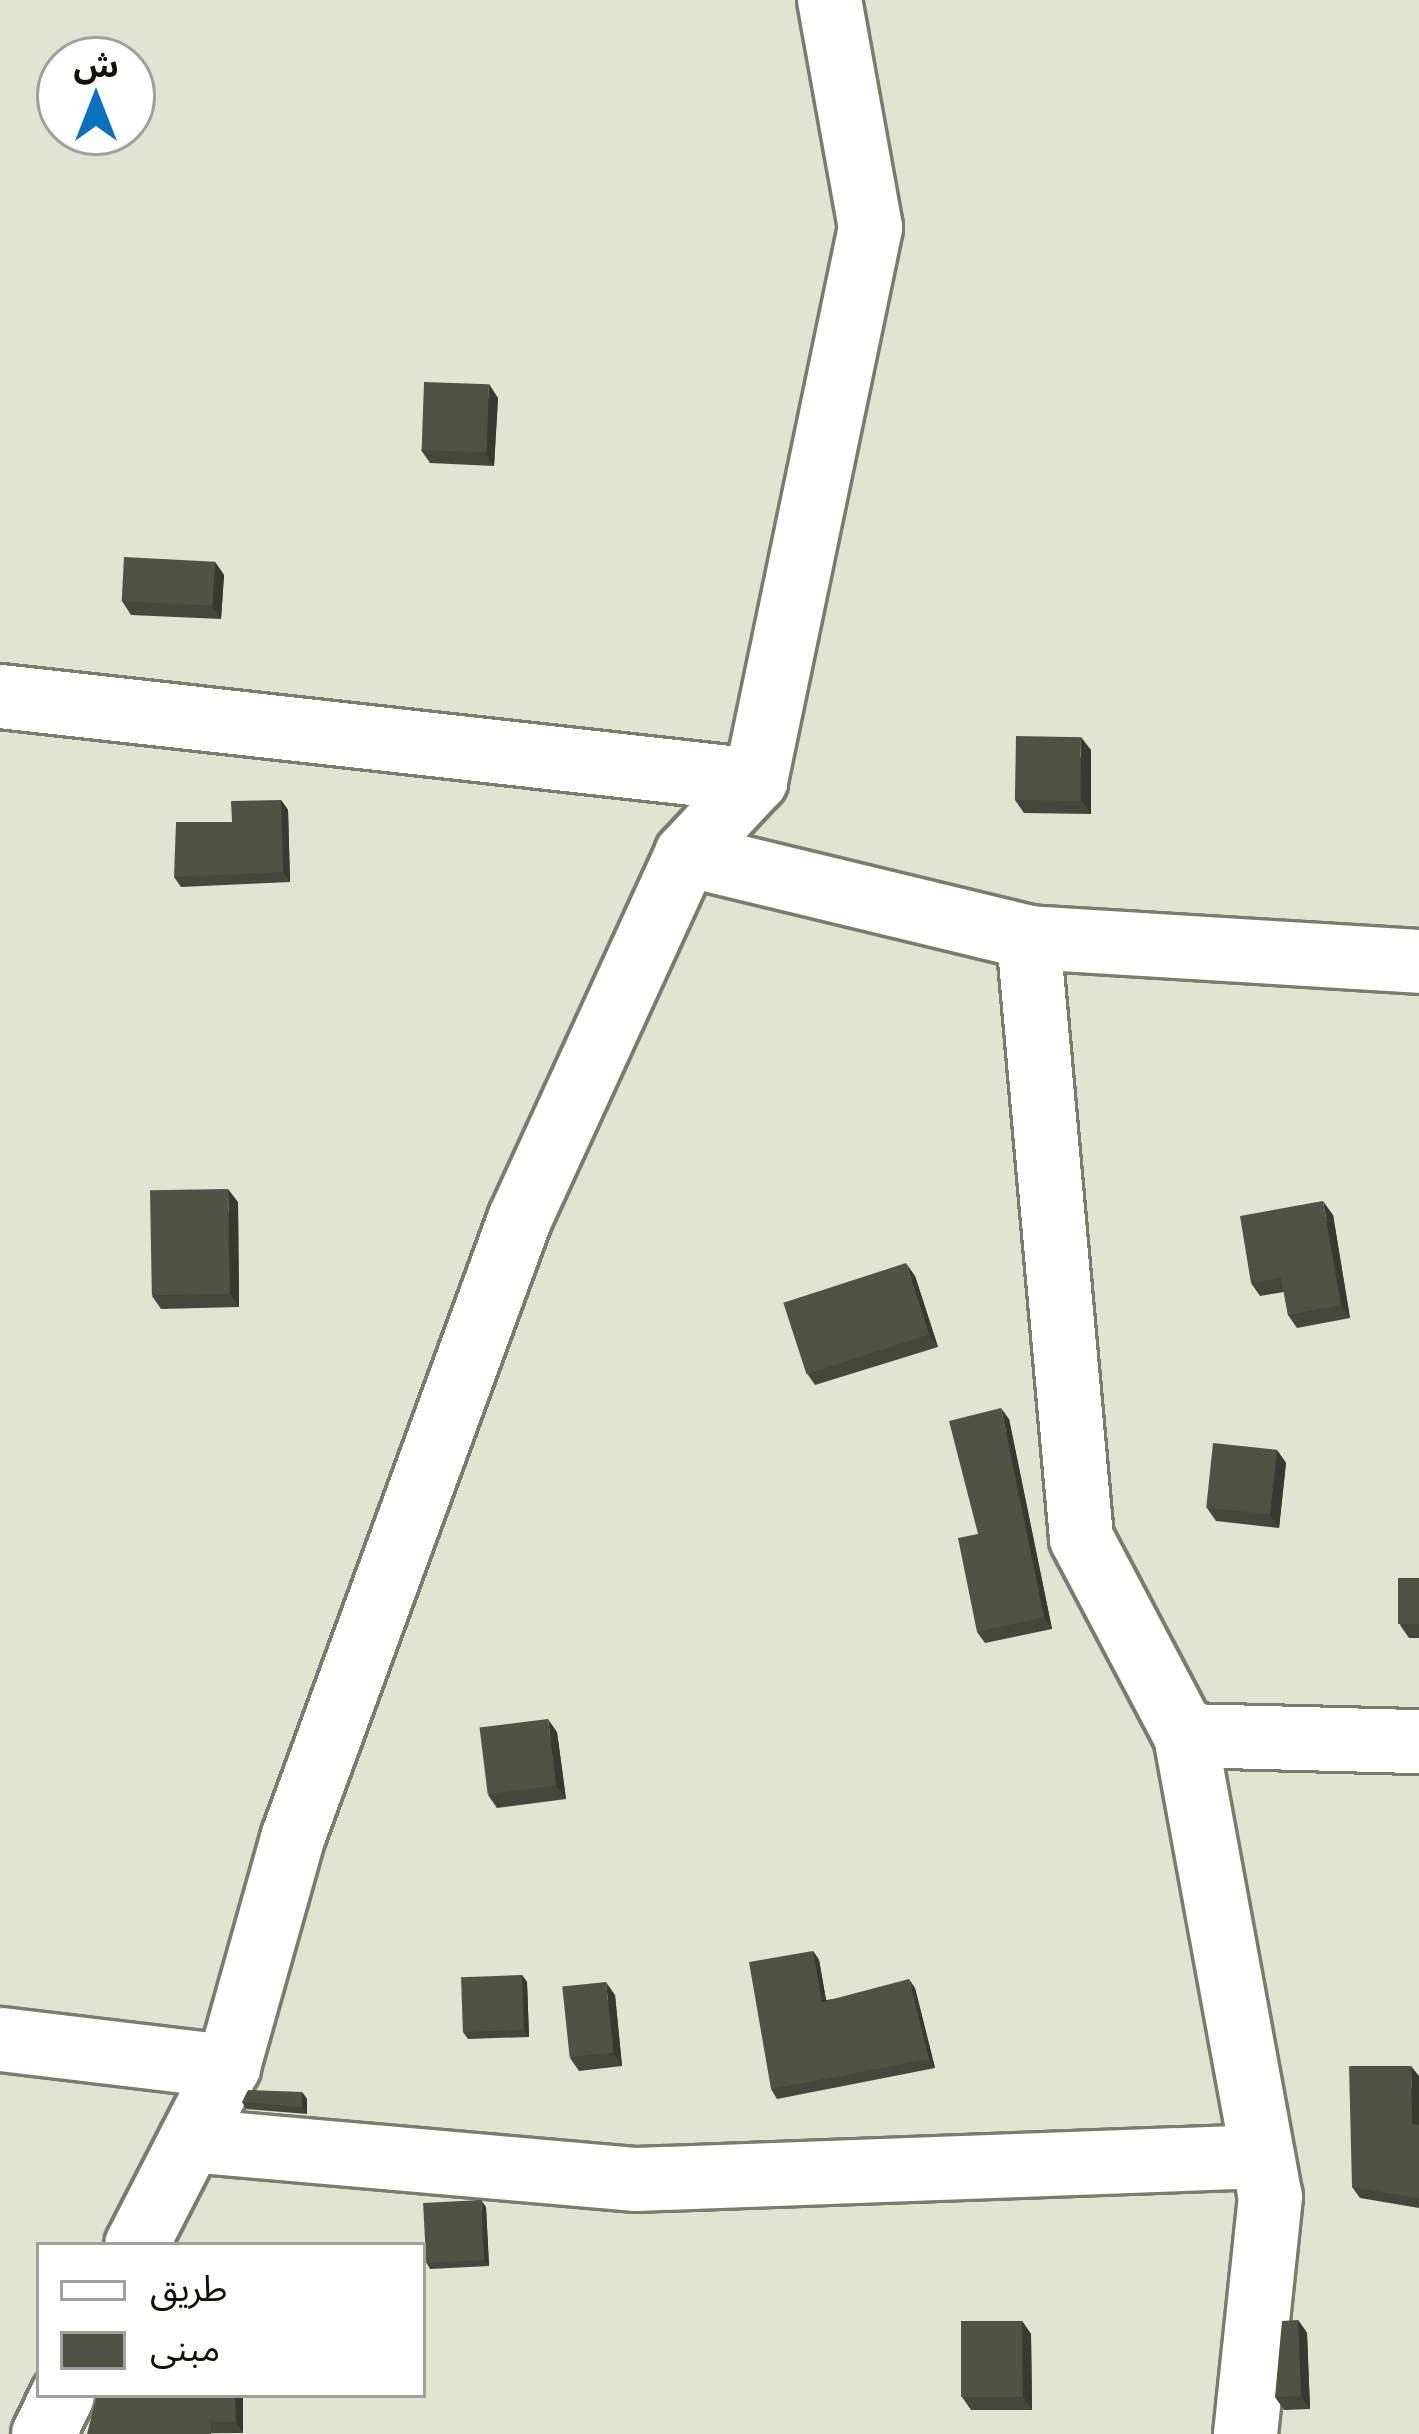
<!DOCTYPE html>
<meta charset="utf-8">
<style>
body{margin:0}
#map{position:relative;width:1419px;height:2434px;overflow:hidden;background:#e0e4d1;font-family:"Playfair Display","Noto Sans Arabic",serif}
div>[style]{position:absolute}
.roads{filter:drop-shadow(3px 0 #7a7d6c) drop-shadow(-3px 0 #7a7d6c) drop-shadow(0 3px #7a7d6c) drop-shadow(0 -3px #7a7d6c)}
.street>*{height:63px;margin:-31.5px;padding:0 31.5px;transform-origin:31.5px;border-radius:31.5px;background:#fff}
.wall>*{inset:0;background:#45473a}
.shaded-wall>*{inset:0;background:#383a2f}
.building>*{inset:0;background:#505343;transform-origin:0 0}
span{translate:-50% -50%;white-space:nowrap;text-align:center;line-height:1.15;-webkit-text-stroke:12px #fff;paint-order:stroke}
.legend{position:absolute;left:36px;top:2242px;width:390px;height:156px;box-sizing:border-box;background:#fff;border:3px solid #a0a09e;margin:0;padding:15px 21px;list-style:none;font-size:36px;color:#11120c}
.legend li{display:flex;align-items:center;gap:24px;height:60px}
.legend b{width:60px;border:3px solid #a0a09e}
.north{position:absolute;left:36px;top:36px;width:120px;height:120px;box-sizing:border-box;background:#fff;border:3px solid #a0a09e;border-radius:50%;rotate:0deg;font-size:33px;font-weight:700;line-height:48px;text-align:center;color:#11120c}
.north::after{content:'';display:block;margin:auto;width:42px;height:54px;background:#0d70bc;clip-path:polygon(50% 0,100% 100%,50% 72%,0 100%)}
</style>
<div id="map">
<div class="roads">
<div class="street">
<i style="left:0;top:696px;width:760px;rotate:6.35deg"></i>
<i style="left:686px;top:854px;width:352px;rotate:13.6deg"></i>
<i style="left:1028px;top:937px;width:392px;rotate:3.5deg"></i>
<i style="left:1028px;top:937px;width:603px;rotate:84.96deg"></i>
<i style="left:1081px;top:1538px;width:223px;rotate:62.2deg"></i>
<i style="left:1185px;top:1735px;width:234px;rotate:1.5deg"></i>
<i style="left:1185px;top:1735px;width:469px;rotate:79.6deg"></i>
<i style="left:1270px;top:2196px;width:239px;rotate:96deg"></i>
<i style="left:0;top:2039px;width:230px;rotate:6.8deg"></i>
<i style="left:190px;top:2140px;width:448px;rotate:5deg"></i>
<i style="left:636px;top:2179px;width:626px;rotate:-2.1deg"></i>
<i style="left:136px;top:2245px;width:201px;rotate:-62.8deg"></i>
<i style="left:228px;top:2066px;width:237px;rotate:-74.3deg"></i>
<i style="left:292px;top:1838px;width:659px;rotate:-69.86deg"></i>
<i style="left:519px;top:1219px;width:401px;rotate:-65.4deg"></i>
<i style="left:686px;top:854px;width:101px;rotate:-47deg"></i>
<i style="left:755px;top:780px;width:565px;rotate:-78.25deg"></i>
<i style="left:870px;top:227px;width:231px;rotate:-100.2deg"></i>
<i style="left:43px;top:2434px;width:43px;rotate:-64deg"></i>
</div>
</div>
<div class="wall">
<i style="clip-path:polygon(498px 398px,494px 466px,430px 463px,421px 450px)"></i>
<i style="clip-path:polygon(215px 562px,224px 575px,221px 619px,131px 615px,122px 601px)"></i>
<i style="clip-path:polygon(1091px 750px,1091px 814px,1024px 813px,1015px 800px)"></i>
<i style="clip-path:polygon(281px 800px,288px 810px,290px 882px,181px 887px,174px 877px,232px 822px)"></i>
<i style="clip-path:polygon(238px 1202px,239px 1307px,161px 1309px,152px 1296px)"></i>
<i style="clip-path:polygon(1333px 1215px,1350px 1318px,1297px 1328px,1288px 1315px,1284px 1292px,1260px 1296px,1251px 1283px)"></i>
<i style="clip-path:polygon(915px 1276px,938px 1347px,815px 1385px,806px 1372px)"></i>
<i style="clip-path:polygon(1009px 1419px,1052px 1629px,985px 1643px,977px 1632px,978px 1534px)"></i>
<i style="clip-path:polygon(1277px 1450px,1286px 1463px,1279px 1528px,1216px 1521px,1207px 1508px)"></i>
<i style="clip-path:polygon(1419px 1578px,1419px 1638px,1409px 1638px,1400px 1625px)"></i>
<i style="clip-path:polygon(557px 1732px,566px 1799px,497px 1808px,488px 1795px)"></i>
<i style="clip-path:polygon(813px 1951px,819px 1960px,826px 2000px,915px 1988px,935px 2068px,777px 2099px,771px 2089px)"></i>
<i style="clip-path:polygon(522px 1975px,527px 1982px,529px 2037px,468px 2039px,463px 2032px)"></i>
<i style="clip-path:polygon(615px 1995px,622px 2066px,579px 2071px,570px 2058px)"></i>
<i style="clip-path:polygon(1419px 2076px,1419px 2208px,1360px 2198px,1352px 2187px)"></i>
<i style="clip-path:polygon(302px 2092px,307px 2099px,307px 2114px,246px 2109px,242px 2102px)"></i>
<i style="clip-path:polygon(486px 2207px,489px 2266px,430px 2269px,426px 2262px)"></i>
<i style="clip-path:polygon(1298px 2320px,1307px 2333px,1310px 2409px,1284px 2410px,1275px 2397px)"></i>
<i style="clip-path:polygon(1022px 2321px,1031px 2334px,1032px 2410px,971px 2410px,962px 2397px)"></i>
<i style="clip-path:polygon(243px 2395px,243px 2433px,87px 2434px)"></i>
</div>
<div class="shaded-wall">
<i style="clip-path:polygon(489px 384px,498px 398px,494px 466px,485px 453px)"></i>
<i style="clip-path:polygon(215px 562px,224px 575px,221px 619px,212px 606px)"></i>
<i style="clip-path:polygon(1081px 737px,1091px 750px,1091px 814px,1081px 800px)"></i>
<i style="clip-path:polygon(281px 800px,288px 810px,290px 882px,283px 872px)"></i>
<i style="clip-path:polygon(228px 1189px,238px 1202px,239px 1307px,230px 1294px)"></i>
<i style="clip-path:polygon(1323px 1201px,1333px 1215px,1350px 1318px,1341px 1305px)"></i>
<i style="clip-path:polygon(906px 1263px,915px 1276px,938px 1347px,929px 1334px)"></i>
<i style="clip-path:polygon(1001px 1408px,1009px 1419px,1052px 1629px,1044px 1617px)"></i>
<i style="clip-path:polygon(1277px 1450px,1286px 1463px,1279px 1528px,1270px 1515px)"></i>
<i style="clip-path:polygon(548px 1719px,557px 1732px,566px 1799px,556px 1786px)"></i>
<i style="clip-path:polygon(813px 1951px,819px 1960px,828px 2011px,822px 2002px)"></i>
<i style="clip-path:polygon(522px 1975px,527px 1982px,529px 2037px,524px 2030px)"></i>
<i style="clip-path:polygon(909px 1979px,915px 1988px,935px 2068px,929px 2059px)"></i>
<i style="clip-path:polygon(606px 1982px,615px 1995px,622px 2066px,613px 2053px)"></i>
<i style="clip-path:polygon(1411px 2066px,1419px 2076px,1419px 2133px,1412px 2124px)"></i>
<i style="clip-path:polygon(302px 2092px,307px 2099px,307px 2114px,302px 2107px)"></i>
<i style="clip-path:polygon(481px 2200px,486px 2207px,489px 2266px,484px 2260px)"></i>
<i style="clip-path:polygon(1298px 2320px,1307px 2333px,1310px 2409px,1301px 2396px)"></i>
<i style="clip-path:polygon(1022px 2321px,1031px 2334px,1032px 2410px,1023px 2397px)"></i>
<i style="clip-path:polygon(235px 2395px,243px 2395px,243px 2433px,236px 2422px)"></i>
</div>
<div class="building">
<i style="left:424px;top:382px;width:65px;height:68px;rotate:2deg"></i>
<i style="left:124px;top:557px;width:91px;height:44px;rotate:3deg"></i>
<i style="left:1016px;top:736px;width:65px;height:64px;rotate:1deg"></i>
<i style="clip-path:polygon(281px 800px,283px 872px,174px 877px,176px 822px,232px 822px,231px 801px)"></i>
<i style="left:228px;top:1189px;width:105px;height:78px;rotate:89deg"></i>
<i style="clip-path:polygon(1323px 1201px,1341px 1305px,1288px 1315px,1281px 1278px,1251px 1283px,1240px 1216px)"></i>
<i style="left:906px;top:1263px;width:75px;height:129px;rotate:72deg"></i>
<i style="clip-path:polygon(1001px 1408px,1044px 1617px,977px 1632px,958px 1538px,978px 1534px,949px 1421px)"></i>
<i style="left:1213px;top:1443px;width:64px;height:65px;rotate:6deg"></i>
<i style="left:1419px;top:1578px;width:46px;height:21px;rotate:90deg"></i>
<i style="left:548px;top:1719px;width:67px;height:69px;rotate:83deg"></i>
<i style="clip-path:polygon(813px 1951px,822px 2002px,909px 1979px,929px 2059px,771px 2089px,749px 1962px)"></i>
<i style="left:522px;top:1975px;width:55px;height:61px;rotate:88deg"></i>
<i style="left:606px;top:1982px;width:71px;height:44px;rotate:84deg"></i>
<i style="clip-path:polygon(1349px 2066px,1411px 2066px,1412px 2124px,1419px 2125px,1419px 2198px,1352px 2187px)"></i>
<i style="clip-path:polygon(248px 2090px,302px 2092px,302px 2107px,242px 2102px)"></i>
<i style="left:481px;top:2200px;width:60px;height:58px;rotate:87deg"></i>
<i style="clip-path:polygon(1298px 2320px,1301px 2396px,1275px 2397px,1282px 2321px)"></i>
<i style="left:961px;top:2321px;width:61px;height:76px"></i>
<i style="clip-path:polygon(97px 2395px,235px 2395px,236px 2422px,211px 2422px,211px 2434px,87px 2434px)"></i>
</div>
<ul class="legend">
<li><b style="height:15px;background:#fff"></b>طريق</li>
<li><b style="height:33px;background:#505343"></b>مبنى</li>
</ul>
<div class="north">ش</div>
</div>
